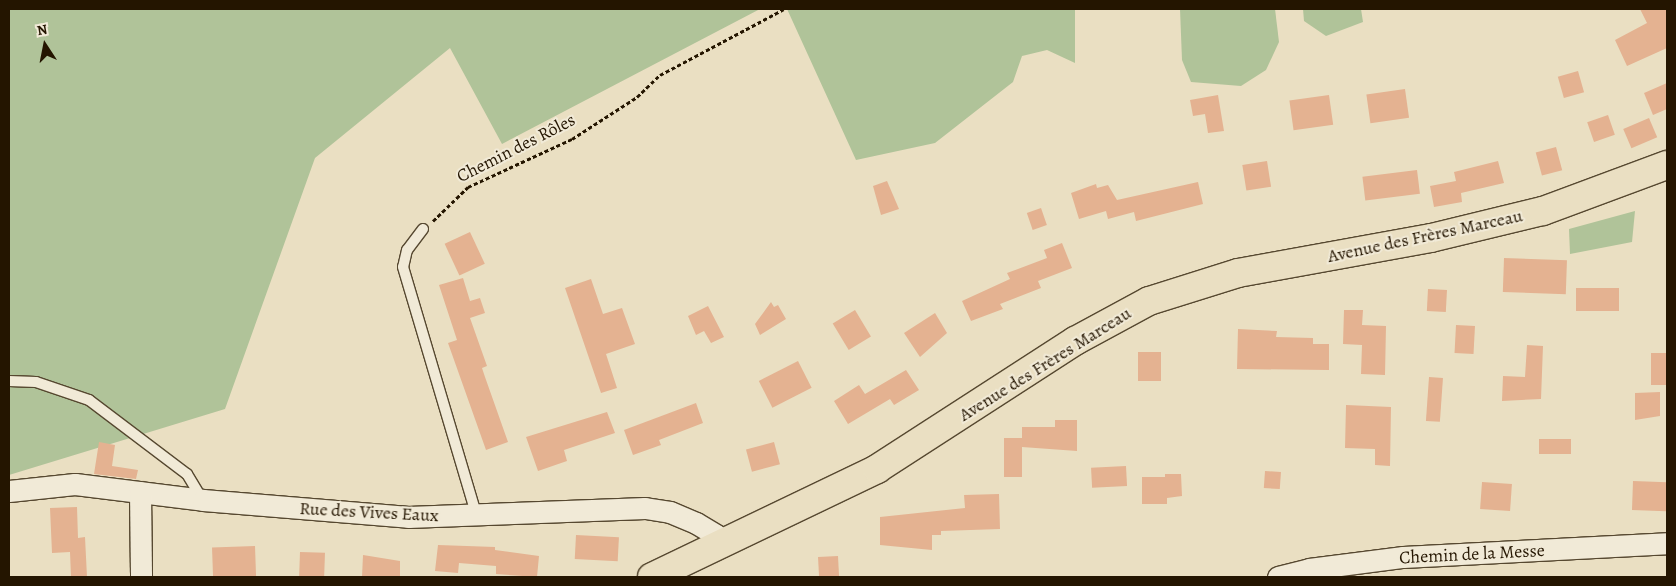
<!DOCTYPE html>
<meta charset="utf-8">
<style>
body{margin:0}
#map{position:relative;width:1676px;height:586px;overflow:hidden;background:#eadfc2;font-family:Alegreya,serif}
div>[style]{position:absolute}
.green>*{inset:0;background:#b0c399}
.building>*{inset:0;background:#e4b291;transform-origin:0 0}
.path>*{height:3px;margin-top:-1.5px;transform-origin:0;background:repeating-linear-gradient(90deg,#241500 0 4px,transparent 0 6.5px)}
.roads{filter:drop-shadow(1px 0 #564830) drop-shadow(-1px 0 #564830) drop-shadow(0 1px #564830) drop-shadow(0 -1px #564830)}
.lane>*{height:10px;margin:-5px;padding:0 5px;transform-origin:5px;border-radius:5px;background:#f1ead7}
.street>*{height:21px;margin:-10.5px;padding:0 10.5px;transform-origin:10.5px;border-radius:10.5px;background:#f1ead7}
.primary>*{height:28px;margin:-14px;padding:0 14px;transform-origin:14px;border-radius:14px;background:#eadfc2}
span{translate:-50% -50%;white-space:nowrap;text-align:center;line-height:1.15;-webkit-text-stroke:4px #f1ead7;paint-order:stroke}
.street-label{font-size:18px;color:#241500}
.frame{position:absolute;inset:0;border:10px solid #241500;pointer-events:none}
.north{position:absolute;left:20px;top:20px;width:50px;height:50px;-webkit-text-stroke:4px #f1ead7;paint-order:stroke;rotate:349deg;font-size:14px;font-weight:700;line-height:20px;text-align:center;color:#241500}
.north::after{content:'';display:block;margin:auto;width:18px;height:22px;background:#241500;clip-path:polygon(50% 0,100% 100%,50% 72%,0 100%)}
</style>
<div id="map">
<div class="green">
<i style="clip-path:polygon(9px 9px,760px 9px,502px 144px,450px 48px,315px 158px,225px 409px,9px 475px)"></i>
<i style="clip-path:polygon(787px 9px,1075px 9px,1075px 63px,1047px 50px,1022px 56px,1013px 82px,935px 143px,856px 160px)"></i>
<i style="clip-path:polygon(1180px 9px,1275px 9px,1279px 42px,1266px 70px,1241px 86px,1191px 82px,1182px 60px)"></i>
<i style="clip-path:polygon(1303px 9px,1361px 9px,1363px 22px,1326px 36px,1304px 21px)"></i>
<i style="clip-path:polygon(1635px 211px,1632px 242px,1570px 254px,1569px 229px)"></i>
</div>
<div class="building">
<i style="clip-path:polygon(1640px 9px,1667px 9px,1667px 48px,1627px 66px,1615px 40px,1647px 23px)"></i>
<i style="left:1578px;top:71px;width:22px;height:21px;rotate:74deg"></i>
<i style="clip-path:polygon(1667px 83px,1667px 109px,1653px 115px,1644px 93px)"></i>
<i style="left:1405px;top:89px;width:29px;height:39px;rotate:82deg"></i>
<i style="clip-path:polygon(1218px 95px,1224px 131px,1208px 133px,1205px 114px,1193px 116px,1190px 100px)"></i>
<i style="left:1329px;top:95px;width:30px;height:40px;rotate:82deg"></i>
<i style="left:1608px;top:115px;width:21px;height:22px;rotate:71deg"></i>
<i style="left:1649px;top:118px;width:21px;height:28px;rotate:67deg"></i>
<i style="left:1556px;top:147px;width:24px;height:21px;rotate:75deg"></i>
<i style="left:1267px;top:161px;width:26px;height:25px;rotate:81deg"></i>
<i style="clip-path:polygon(1498px 161px,1504px 183px,1461px 193px,1462px 202px,1434px 207px,1430px 186px,1456px 181px,1454px 172px)"></i>
<i style="left:1417px;top:170px;width:24px;height:55px;rotate:83deg"></i>
<i style="clip-path:polygon(887px 181px,899px 209px,881px 215px,873px 186px)"></i>
<i style="clip-path:polygon(1198px 182px,1203px 204px,1136px 221px,1134px 212px,1108px 219px,1106px 211px,1079px 219px,1071px 193px,1096px 184px,1097px 188px,1108px 185px,1117px 200px)"></i>
<i style="left:1041px;top:208px;width:18px;height:15px;rotate:71deg"></i>
<i style="left:470px;top:232px;width:35px;height:28px;rotate:65deg"></i>
<i style="clip-path:polygon(1062px 243px,1072px 268px,1038px 281px,1041px 288px,1000px 304px,1003px 309px,971px 321px,962px 301px,1010px 279px,1007px 273px,1047px 258px,1044px 250px)"></i>
<i style="left:1504px;top:258px;width:63px;height:34px;rotate:2deg"></i>
<i style="clip-path:polygon(463px 278px,470px 301px,480px 298px,485px 313px,470px 318px,487px 366px,482px 368px,485px 377px,508px 442px,486px 450px,448px 343px,457px 340px,439px 285px)"></i>
<i style="clip-path:polygon(591px 279px,603px 314px,622px 308px,635px 344px,606px 354px,617px 388px,601px 393px,565px 288px)"></i>
<i style="left:1576px;top:288px;width:43px;height:23px"></i>
<i style="left:1428px;top:289px;width:19px;height:22px;rotate:3deg"></i>
<i style="clip-path:polygon(771px 302px,774px 307px,778px 305px,786px 319px,760px 335px,755px 324px)"></i>
<i style="clip-path:polygon(708px 306px,724px 337px,711px 343px,704px 331px,696px 335px,688px 316px)"></i>
<i style="left:855px;top:310px;width:31px;height:26px;rotate:59deg"></i>
<i style="clip-path:polygon(1344px 310px,1363px 310px,1362px 325px,1386px 326px,1385px 375px,1361px 374px,1362px 345px,1343px 344px)"></i>
<i style="clip-path:polygon(935px 313px,947px 333px,920px 357px,904px 333px)"></i>
<i style="left:1456px;top:325px;width:19px;height:28px;rotate:3deg"></i>
<i style="clip-path:polygon(1238px 329px,1277px 331px,1276px 337px,1313px 338px,1313px 344px,1329px 344px,1329px 370px,1237px 369px)"></i>
<i style="clip-path:polygon(1527px 345px,1543px 346px,1541px 399px,1502px 401px,1503px 376px,1525px 377px)"></i>
<i style="left:1138px;top:352px;width:23px;height:29px"></i>
<i style="left:1651px;top:353px;width:16px;height:32px"></i>
<i style="left:798px;top:361px;width:30px;height:44px;rotate:63deg"></i>
<i style="clip-path:polygon(906px 370px,919px 390px,894px 405px,890px 399px,848px 424px,834px 401px,859px 385px,865px 394px)"></i>
<i style="left:1429px;top:377px;width:14px;height:44px;rotate:4deg"></i>
<i style="clip-path:polygon(1660px 392px,1660px 416px,1635px 420px,1635px 393px)"></i>
<i style="clip-path:polygon(696px 403px,703px 423px,659px 440px,661px 445px,633px 455px,624px 430px)"></i>
<i style="clip-path:polygon(1346px 405px,1391px 407px,1390px 466px,1375px 465px,1375px 449px,1345px 448px)"></i>
<i style="clip-path:polygon(607px 412px,615px 433px,564px 450px,567px 461px,538px 471px,526px 437px)"></i>
<i style="clip-path:polygon(1055px 420px,1077px 420px,1077px 451px,1022px 447px,1022px 427px,1055px 427px)"></i>
<i style="left:1004px;top:438px;width:18px;height:39px"></i>
<i style="left:1539px;top:439px;width:32px;height:15px"></i>
<i style="clip-path:polygon(99px 442px,115px 445px,112px 466px,138px 470px,136px 479px,94px 474px)"></i>
<i style="left:774px;top:442px;width:23px;height:29px;rotate:75deg"></i>
<i style="left:1126px;top:466px;width:20px;height:35px;rotate:87deg"></i>
<i style="left:1265px;top:471px;width:16px;height:17px;rotate:4deg"></i>
<i style="clip-path:polygon(1165px 474px,1181px 474px,1182px 496px,1167px 498px,1167px 504px,1142px 504px,1142px 477px,1165px 477px)"></i>
<i style="left:1633px;top:481px;width:34px;height:29px;rotate:2deg"></i>
<i style="left:1482px;top:482px;width:30px;height:27px;rotate:4deg"></i>
<i style="clip-path:polygon(999px 494px,1000px 529px,941px 531px,941px 535px,932px 535px,932px 550px,880px 545px,880px 517px,965px 508px,964px 495px)"></i>
<i style="clip-path:polygon(77px 507px,78px 538px,85px 537px,87px 577px,71px 577px,70px 552px,52px 553px,50px 508px)"></i>
<i style="left:576px;top:535px;width:43px;height:24px;rotate:3deg"></i>
<i style="clip-path:polygon(438px 545px,495px 547px,495px 550px,539px 556px,537px 577px,496px 574px,496px 566px,459px 563px,458px 573px,435px 571px)"></i>
<i style="left:255px;top:546px;width:31px;height:43px;rotate:88deg"></i>
<i style="left:300px;top:552px;width:25px;height:25px;rotate:2deg"></i>
<i style="clip-path:polygon(363px 555px,400px 561px,400px 577px,362px 577px)"></i>
<i style="left:838px;top:556px;width:21px;height:20px;rotate:87deg"></i>
</div>
<div class="path">
<i style="left:433px;top:221px;width:49px;rotate:-44.2deg"></i>
<i style="left:468px;top:187px;width:115px;rotate:-24.8deg"></i>
<i style="left:572px;top:139px;width:77px;rotate:-32.9deg"></i>
<i style="left:637px;top:97px;width:32px;rotate:-44deg"></i>
<i style="left:660px;top:75px;width:140px;rotate:-28deg"></i>
</div>
<div class="roads">
<div class="lane">
<i style="left:423px;top:229px;width:26px;rotate:127deg"></i>
<i style="left:407px;top:250px;width:17px;rotate:103deg"></i>
<i style="left:403px;top:267px;width:258px;rotate:73.5deg"></i>
<i style="left:9px;top:381px;width:27px;rotate:2deg"></i>
<i style="left:36px;top:382px;width:56px;rotate:18.8deg"></i>
<i style="left:89px;top:400px;width:123px;rotate:37.1deg"></i>
<i style="left:187px;top:474px;width:29px;rotate:59deg"></i>
</div>
<div class="street">
<i style="left:9px;top:491px;width:66px;rotate:-6.1deg"></i>
<i style="left:75px;top:484px;width:129px;rotate:7.1deg"></i>
<i style="left:203px;top:500px;width:206px;rotate:4.7deg"></i>
<i style="left:408px;top:517px;width:237px;rotate:-2.2deg"></i>
<i style="left:645px;top:508px;width:25px;rotate:9deg"></i>
<i style="left:670px;top:512px;width:28px;rotate:23deg"></i>
<i style="left:696px;top:523px;width:23px;rotate:31deg"></i>
<i style="left:716px;top:535px;width:10px;rotate:61deg"></i>
<i style="left:140px;top:492px;width:85px;rotate:89.3deg"></i>
<i style="left:1278px;top:577px;width:32px;rotate:-14deg"></i>
<i style="left:1309px;top:569px;width:95px;rotate:-7.3deg"></i>
<i style="left:1403px;top:557px;width:264px;rotate:-3deg"></i>
</div>
<div class="primary">
<i style="left:652px;top:577px;width:250px;rotate:-25.6deg"></i>
<i style="left:877px;top:469px;width:236px;rotate:-32.9deg"></i>
<i style="left:1075px;top:341px;width:84px;rotate:-28.4deg"></i>
<i style="left:1149px;top:301px;width:93px;rotate:-17.5deg"></i>
<i style="left:1238px;top:273px;width:196px;rotate:-10.3deg"></i>
<i style="left:1431px;top:238px;width:115px;rotate:-13.6deg"></i>
<i style="left:1543px;top:211px;width:132px;rotate:-20.4deg"></i>
</div>
</div>
<div class="street-label">
<span style="left:516px;top:148px;rotate:-27deg">Chemin des Rôles</span>
<span style="left:1425px;top:236px;rotate:-12deg">Avenue des Frères Marceau</span>
<span style="left:1045px;top:364px;rotate:-32deg">Avenue des Frères Marceau</span>
<span style="left:369px;top:512px;rotate:3deg">Rue des Vives Eaux</span>
<span style="left:1472px;top:554px;rotate:-3deg">Chemin de la Messe</span>
</div>
<div class="frame"></div>
<div class="north">N</div>
</div>
